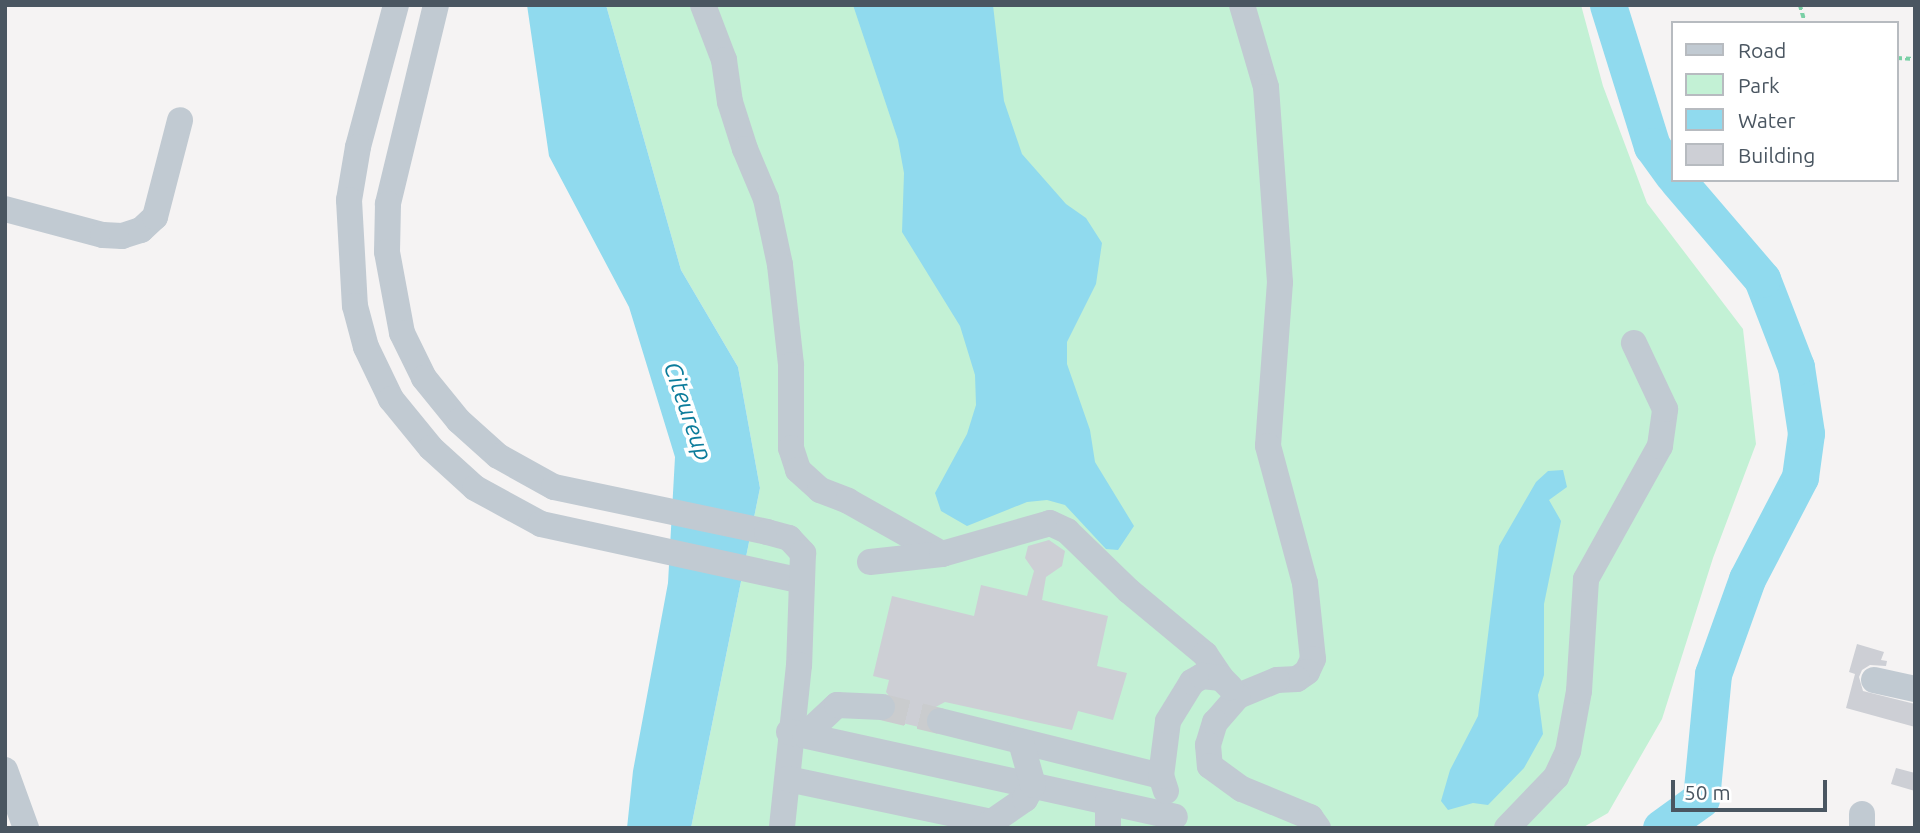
<!DOCTYPE html>
<style>
body{margin:0}
#map{position:relative;width:1920px;height:833px;overflow:hidden;background:#f5f3f3;font-family:Ubuntu,sans-serif}
div>[style]{position:absolute}
.green>*{inset:0;background:#c3f1d5}
.water>*{inset:0;background:#90daee}
.river>*{height:37px;margin:-18.5px;padding:0 18.5px;transform-origin:18.5px;border-radius:18.5px;background:#90daee}
.building>*{inset:0;background:#cdcfd5}
.minor-tunnel>*{height:26px;margin-top:-13px;transform-origin:0;background:repeating-linear-gradient(90deg,#caccce 0 26px,transparent 0 39px)}
.path>*{height:3.5px;margin-top:-1.75px;transform-origin:0;background:repeating-linear-gradient(90deg,#7ad0a6 0 5px,transparent 0 8.5px)}
.minor>*{height:26px;margin:-13px;padding:0 13px;transform-origin:13px;border-radius:13px;background:#c1cad2}
span{translate:-50% -50%;white-space:nowrap;text-align:center;line-height:1.15;-webkit-text-stroke:7px #fff;paint-order:stroke}
.water-label{font-size:24px;color:#0c7c9b;font-style:italic}
.frame{position:absolute;inset:0;border:7px solid #4a5661;pointer-events:none}
.legend{position:absolute;left:1671px;top:21px;width:228px;height:161px;box-sizing:border-box;background:#fff;border:2px solid #b7bbc0;margin:0;padding:9px 12px;list-style:none;font-size:21px;color:#4a5661}
.legend li{display:flex;align-items:center;gap:14px;height:35px}
.legend b{width:35px;border:2px solid #b7bbc0}
.scale{position:absolute;left:1671px;top:780px;width:156px;height:32px;box-sizing:border-box;border:4px solid #4a5661;border-top:0;padding-left:9px;font-size:21px;line-height:24px;white-space:nowrap;color:#4a5661;-webkit-text-stroke:5px #fff;paint-order:stroke}
</style>
<div id="map">
<div class="green">
<i style="clip-path:polygon(606px 5px,1581px 5px,1603px 86px,1647px 203px,1743px 329px,1756px 444px,1713px 558px,1662px 719px,1608px 813px,1582px 828px,691px 828px,760px 488px,738px 367px,681px 270px)"></i>
</div>
<div class="water">
<i style="clip-path:polygon(527px 5px,606px 5px,681px 270px,738px 367px,760px 488px,691px 828px,627px 828px,633px 771px,668px 583px,675px 457px,629px 307px,549px 156px)"></i>
<i style="clip-path:polygon(853px 5px,993px 5px,1004px 101px,1022px 154px,1066px 204px,1086px 218px,1102px 243px,1096px 284px,1067px 342px,1067px 364px,1090px 430px,1095px 462px,1134px 526px,1118px 550px,1106px 549px,1065px 505px,1047px 500px,1027px 502px,967px 526px,941px 511px,935px 493px,967px 434px,976px 405px,975px 375px,960px 326px,902px 232px,904px 173px,898px 140px)"></i>
<i style="clip-path:polygon(1563px 470px,1567px 487px,1549px 500px,1561px 521px,1544px 604px,1544px 675px,1538px 695px,1543px 734px,1524px 768px,1488px 805px,1473px 803px,1448px 810px,1441px 801px,1450px 770px,1478px 716px,1499px 546px,1536px 482px,1548px 471px)"></i>
</div>
<div class="river">
<i style="left:1608px;top:5px;width:148px;rotate:72.7deg"></i>
<i style="left:1652px;top:146px;width:36px;rotate:54deg"></i>
<i style="left:1661px;top:828px;width:49px;rotate:-35.9deg"></i>
<i style="left:1701px;top:799px;width:126px;rotate:-84.5deg"></i>
<i style="left:1713px;top:674px;width:101px;rotate:-70.3deg"></i>
<i style="left:1747px;top:579px;width:115px;rotate:-62.5deg"></i>
<i style="left:1800px;top:477px;width:44px;rotate:-82.2deg"></i>
<i style="left:1806px;top:433px;width:67px;rotate:-98.6deg"></i>
<i style="left:1796px;top:367px;width:94px;rotate:-111.1deg"></i>
<i style="left:1762px;top:279px;width:130px;rotate:-130.6deg"></i>
</div>
<div class="building">
<i style="clip-path:polygon(1049px 540px,1065px 551px,1062px 566px,1046px 577px,1042px 600px,1108px 616px,1097px 666px,1127px 673px,1113px 720px,1078px 711px,1072px 730px,945px 702px,928px 711px,927px 729px,890px 720px,898px 707px,886px 692px,889px 680px,873px 676px,892px 596px,974px 616px,981px 585px,1027px 596px,1034px 571px,1025px 558px,1028px 546px)"></i>
<i style="clip-path:polygon(1857px 644px,1884px 652px,1881px 660px,1887px 661px,1886px 666px,1870px 665px,1862px 670px,1859px 677px,1863px 691px,1915px 704px,1915px 727px,1846px 708px,1855px 674px,1849px 672px)"></i>
<i style="clip-path:polygon(1896px 768px,1915px 773px,1915px 791px,1891px 784px)"></i>
</div>
<div class="minor-tunnel">
<i style="left:882px;top:707px;width:60px;rotate:13.6deg"></i>
</div>
<div class="path">
<i style="left:1800px;top:5px;width:19px;rotate:74deg"></i>
<i style="left:1897px;top:58px;width:18px;rotate:3deg"></i>
</div>
<div class="minor">
<i style="left:396px;top:5px;width:147px;rotate:105deg"></i>
<i style="left:358px;top:147px;width:54px;rotate:99.6deg"></i>
<i style="left:349px;top:200px;width:106px;rotate:86.8deg"></i>
<i style="left:355px;top:306px;width:42px;rotate:75deg"></i>
<i style="left:366px;top:347px;width:58px;rotate:64.3deg"></i>
<i style="left:391px;top:399px;width:63px;rotate:50.8deg"></i>
<i style="left:431px;top:448px;width:59px;rotate:42.3deg"></i>
<i style="left:475px;top:488px;width:75px;rotate:28.6deg"></i>
<i style="left:541px;top:524px;width:267px;rotate:12.3deg"></i>
<i style="left:436px;top:5px;width:205px;rotate:103.6deg"></i>
<i style="left:388px;top:204px;width:48px;rotate:91.2deg"></i>
<i style="left:387px;top:252px;width:82px;rotate:79.5deg"></i>
<i style="left:402px;top:333px;width:50px;rotate:63.9deg"></i>
<i style="left:424px;top:378px;width:55px;rotate:50.9deg"></i>
<i style="left:459px;top:421px;width:52px;rotate:41.9deg"></i>
<i style="left:498px;top:456px;width:64px;rotate:29deg"></i>
<i style="left:554px;top:487px;width:218px;rotate:11.9deg"></i>
<i style="left:767px;top:532px;width:23px;rotate:15deg"></i>
<i style="left:789px;top:538px;width:21px;rotate:47deg"></i>
<i style="left:803px;top:553px;width:112px;rotate:92deg"></i>
<i style="left:799px;top:665px;width:164px;rotate:96deg"></i>
<i style="left:703px;top:5px;width:59px;rotate:69.1deg"></i>
<i style="left:724px;top:60px;width:42px;rotate:81.9deg"></i>
<i style="left:730px;top:102px;width:49px;rotate:72.3deg"></i>
<i style="left:745px;top:149px;width:54px;rotate:67.2deg"></i>
<i style="left:766px;top:199px;width:67px;rotate:78deg"></i>
<i style="left:780px;top:265px;width:101px;rotate:83.7deg"></i>
<i style="left:791px;top:365px;width:83px;rotate:90deg"></i>
<i style="left:791px;top:448px;width:23px;rotate:72deg"></i>
<i style="left:798px;top:470px;width:30px;rotate:42deg"></i>
<i style="left:820px;top:490px;width:30px;rotate:21deg"></i>
<i style="left:848px;top:501px;width:108px;rotate:29.4deg"></i>
<i style="left:1242px;top:5px;width:85px;rotate:73.7deg"></i>
<i style="left:1266px;top:87px;width:196px;rotate:85.9deg"></i>
<i style="left:1280px;top:282px;width:164px;rotate:94.2deg"></i>
<i style="left:1268px;top:446px;width:142px;rotate:74.9deg"></i>
<i style="left:1305px;top:583px;width:76px;rotate:84deg"></i>
<i style="left:1313px;top:659px;width:14px;rotate:115deg"></i>
<i style="left:1307px;top:672px;width:12px;rotate:145deg"></i>
<i style="left:1297px;top:679px;width:20px;rotate:177deg"></i>
<i style="left:1277px;top:680px;width:42px;rotate:157.7deg"></i>
<i style="left:1238px;top:696px;width:35px;rotate:131deg"></i>
<i style="left:1215px;top:722px;width:24px;rotate:107deg"></i>
<i style="left:1208px;top:745px;width:21px;rotate:85deg"></i>
<i style="left:1210px;top:766px;width:39px;rotate:36deg"></i>
<i style="left:1242px;top:789px;width:74px;rotate:22.4deg"></i>
<i style="left:1310px;top:817px;width:14px;rotate:54deg"></i>
<i style="left:5px;top:209px;width:101px;rotate:14.9deg"></i>
<i style="left:103px;top:235px;width:19px;rotate:3deg"></i>
<i style="left:122px;top:236px;width:20px;rotate:-18deg"></i>
<i style="left:141px;top:230px;width:19px;rotate:-43deg"></i>
<i style="left:155px;top:217px;width:100px;rotate:-75.5deg"></i>
<i style="left:870px;top:562px;width:72px;rotate:-6.3deg"></i>
<i style="left:942px;top:554px;width:112px;rotate:-16deg"></i>
<i style="left:1050px;top:523px;width:19px;rotate:25deg"></i>
<i style="left:1067px;top:531px;width:86px;rotate:44.1deg"></i>
<i style="left:1129px;top:591px;width:99px;rotate:39.7deg"></i>
<i style="left:1205px;top:654px;width:29px;rotate:56deg"></i>
<i style="left:1874px;top:680px;width:42px;rotate:12.4deg"></i>
<i style="left:940px;top:721px;width:228px;rotate:14deg"></i>
<i style="left:789px;top:732px;width:395px;rotate:12.4deg"></i>
<i style="left:805px;top:735px;width:44px;rotate:-43.2deg"></i>
<i style="left:837px;top:705px;width:45px;rotate:2.5deg"></i>
<i style="left:5px;top:770px;width:62px;rotate:70.1deg"></i>
<i style="left:788px;top:779px;width:208px;rotate:11.9deg"></i>
<i style="left:1166px;top:791px;width:16px;rotate:-108deg"></i>
<i style="left:1161px;top:776px;width:55px;rotate:-82.7deg"></i>
<i style="left:1168px;top:721px;width:46px;rotate:-58.4deg"></i>
<i style="left:1192px;top:682px;width:12px;rotate:-31deg"></i>
<i style="left:1202px;top:676px;width:19px;rotate:6deg"></i>
<i style="left:1221px;top:678px;width:13px;rotate:45deg"></i>
<i style="left:983px;top:828px;width:51px;rotate:-34.6deg"></i>
<i style="left:1025px;top:799px;width:16px;rotate:-60deg"></i>
<i style="left:1033px;top:785px;width:45px;rotate:-105.6deg"></i>
<i style="left:1108px;top:828px;width:26px;rotate:-90deg"></i>
<i style="left:1507px;top:828px;width:71px;rotate:-46.1deg"></i>
<i style="left:1556px;top:777px;width:29px;rotate:-65deg"></i>
<i style="left:1568px;top:751px;width:61px;rotate:-79.6deg"></i>
<i style="left:1579px;top:691px;width:112px;rotate:-86.4deg"></i>
<i style="left:1586px;top:579px;width:152px;rotate:-60.9deg"></i>
<i style="left:1660px;top:446px;width:37px;rotate:-82deg"></i>
<i style="left:1665px;top:409px;width:73px;rotate:-115.2deg"></i>
<i style="left:1862px;top:828px;width:14px;rotate:-90deg"></i>
</div>
<div class="water-label">
<span style="left:688px;top:411px;rotate:71deg">Citeureup</span>
</div>
<div class="frame"></div>
<ul class="legend">
<li><b style="height:9px;background:#c1cad2"></b>Road</li>
<li><b style="height:19px;background:#c3f1d5"></b>Park</li>
<li><b style="height:19px;background:#90daee"></b>Water</li>
<li><b style="height:19px;background:#cdcfd5"></b>Building</li>
</ul>
<div class="scale">50 m</div>
</div>
